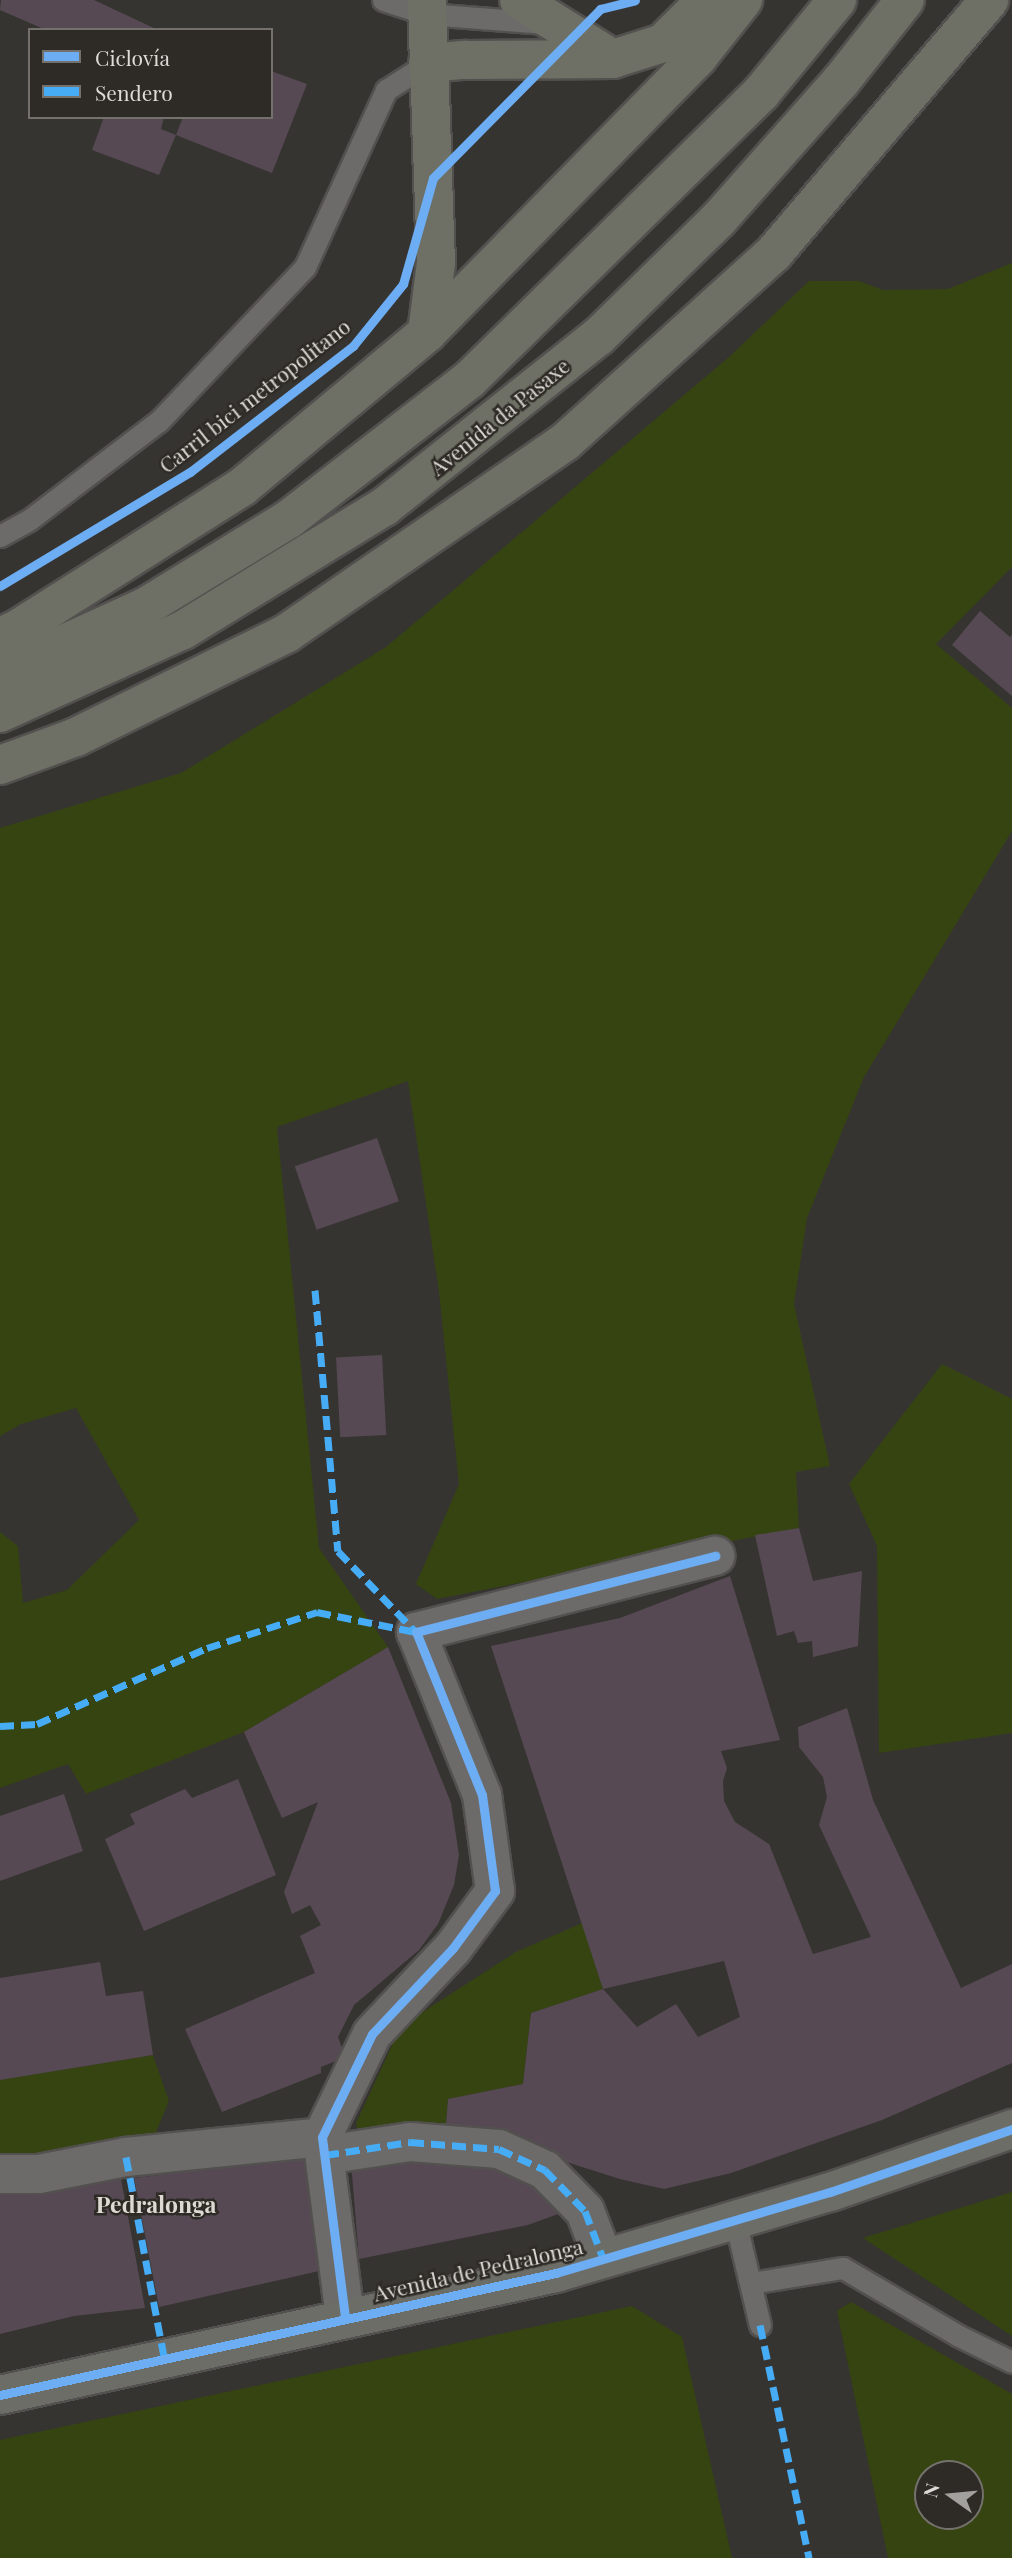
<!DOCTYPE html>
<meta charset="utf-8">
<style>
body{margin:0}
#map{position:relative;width:1012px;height:2558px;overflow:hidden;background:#363431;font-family:"Playfair Display",serif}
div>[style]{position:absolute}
.green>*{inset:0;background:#354411}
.building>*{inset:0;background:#564953;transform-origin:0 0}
.path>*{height:4.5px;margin-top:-2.25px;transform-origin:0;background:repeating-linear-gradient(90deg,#71706d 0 3.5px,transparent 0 7px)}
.roads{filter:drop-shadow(2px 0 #53514f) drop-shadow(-2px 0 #53514f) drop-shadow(0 2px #53514f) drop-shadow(0 -2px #53514f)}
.lane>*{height:21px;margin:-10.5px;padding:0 10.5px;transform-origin:10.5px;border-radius:10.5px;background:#6d6b69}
.street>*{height:38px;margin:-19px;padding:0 19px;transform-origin:19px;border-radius:19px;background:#6d6b69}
.secondary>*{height:38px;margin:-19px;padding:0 19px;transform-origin:19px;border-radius:19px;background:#6d6d67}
.primary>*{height:38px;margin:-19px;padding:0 19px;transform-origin:19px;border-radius:19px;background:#6e7065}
.quiet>*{height:7px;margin-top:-3.5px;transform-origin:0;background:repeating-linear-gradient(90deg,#46acf6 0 14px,transparent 0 21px)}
.cycleway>*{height:9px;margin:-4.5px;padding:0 4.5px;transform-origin:4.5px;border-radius:4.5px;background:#6dadf4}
span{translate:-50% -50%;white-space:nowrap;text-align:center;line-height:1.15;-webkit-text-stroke:5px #2e2a25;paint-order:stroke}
.street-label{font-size:21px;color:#dddbd8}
.neighbourhood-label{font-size:23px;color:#dedad3;font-weight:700}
.legend{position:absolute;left:28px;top:28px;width:245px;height:91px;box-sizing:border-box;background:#2e2a25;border:2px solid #74716d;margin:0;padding:9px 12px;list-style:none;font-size:21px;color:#dddbd8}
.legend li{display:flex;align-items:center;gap:14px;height:35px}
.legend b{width:35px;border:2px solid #74716d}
.north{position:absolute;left:914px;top:2460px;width:70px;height:70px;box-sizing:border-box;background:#2e2a25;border:2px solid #74716d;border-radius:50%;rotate:285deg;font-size:19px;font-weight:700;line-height:28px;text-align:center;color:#dddbd8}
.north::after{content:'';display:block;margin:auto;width:24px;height:32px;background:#a3a19e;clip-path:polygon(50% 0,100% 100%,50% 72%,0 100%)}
</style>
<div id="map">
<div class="green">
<i style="clip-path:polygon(1012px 263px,1012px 567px,936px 644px,1012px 708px,1012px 831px,864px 1077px,807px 1218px,794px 1304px,830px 1466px,796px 1472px,799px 1528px,437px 1599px,416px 1584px,459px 1484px,439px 1292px,408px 1081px,277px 1127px,319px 1548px,388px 1647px,244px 1732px,86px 1794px,68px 1764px,0 1788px,0 1532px,18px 1546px,23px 1603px,67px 1590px,139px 1520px,76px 1408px,21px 1424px,0 1436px,0 828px,181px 773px,386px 647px,729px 357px,809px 281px,859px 281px,883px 290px,948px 289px)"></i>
<i style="clip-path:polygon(942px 1364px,1012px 1399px,1012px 1733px,879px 1753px,877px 1546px,849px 1484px)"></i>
<i style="clip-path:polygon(582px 1923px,603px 1989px,531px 2013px,523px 2084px,448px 2099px,446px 2124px,358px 2133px,356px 2123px,401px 2026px,516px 1952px)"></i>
<i style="clip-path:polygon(153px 2055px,169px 2101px,151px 2144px,0 2161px,0 2080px)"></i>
<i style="clip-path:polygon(1012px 2192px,1012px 2336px,863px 2238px)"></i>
<i style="clip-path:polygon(evenodd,851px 2302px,1012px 2394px,1012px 2558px,888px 2558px,837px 2311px,851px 2302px,928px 2474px,970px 2474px,970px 2516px,928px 2516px,928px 2474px)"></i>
<i style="clip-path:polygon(632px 2306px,682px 2337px,732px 2558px,0 2558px,0 2440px)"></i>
</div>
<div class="building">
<i style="clip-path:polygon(1px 0,94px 0,158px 30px,46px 30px,0 10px)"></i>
<i style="clip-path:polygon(271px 71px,307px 84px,272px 173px,176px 135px,183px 117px,271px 117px)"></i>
<i style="clip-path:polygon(104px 117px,164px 117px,161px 129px,176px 135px,159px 175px,92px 150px)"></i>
<i style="clip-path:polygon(980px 611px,1010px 637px,1012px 635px,1012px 696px,952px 645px)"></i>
<i style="left:377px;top:1138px;width:67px;height:87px;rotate:71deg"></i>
<i style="left:382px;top:1355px;width:80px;height:46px;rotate:87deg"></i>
<i style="clip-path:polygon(799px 1528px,813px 1581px,862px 1571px,858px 1646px,813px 1657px,812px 1641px,798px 1643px,794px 1631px,777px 1636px,755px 1535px)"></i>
<i style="clip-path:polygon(evenodd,730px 1576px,780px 1740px,721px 1751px,727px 1768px,723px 1781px,724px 1801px,735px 1822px,769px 1844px,813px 1954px,871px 1937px,819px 1825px,827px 1797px,823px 1777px,799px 1747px,798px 1727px,847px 1708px,873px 1800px,961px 1988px,1012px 1964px,1012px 2063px,882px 2120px,731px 2173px,664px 2189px,620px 2179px,446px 2124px,448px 2099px,523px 2084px,531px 2013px,603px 1989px,491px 1646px,620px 1618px,730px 1576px,724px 1961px,740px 2017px,698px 2037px,676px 2004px,637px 2027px,603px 1989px,724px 1961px)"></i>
<i style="clip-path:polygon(388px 1647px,451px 1803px,459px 1855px,454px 1885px,438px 1924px,419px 1950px,354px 2005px,338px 2037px,344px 2053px,341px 2059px,321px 2067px,321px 2073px,222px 2112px,185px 2029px,315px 1973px,300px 1936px,321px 1925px,310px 1905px,292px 1914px,284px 1892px,318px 1802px,282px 1818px,244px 1732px)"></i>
<i style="clip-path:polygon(238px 1779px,276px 1875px,144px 1931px,105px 1839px,135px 1824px,130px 1814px,185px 1789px,192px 1798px)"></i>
<i style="clip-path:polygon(64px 1794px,83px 1851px,0 1881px,0 1816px)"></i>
<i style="clip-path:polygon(100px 1962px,106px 1996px,143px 1991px,153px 2055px,0 2080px,0 1978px)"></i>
<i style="clip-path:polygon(483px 2152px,548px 2191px,558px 2214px,528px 2225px,359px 2259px,351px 2162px)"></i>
<i style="clip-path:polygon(310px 2157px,319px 2271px,159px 2307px,134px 2178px)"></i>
<i style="clip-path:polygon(121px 2179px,145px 2308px,74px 2316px,0 2334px,0 2190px)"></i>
</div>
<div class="path">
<i style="left:615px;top:5px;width:21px;rotate:-14deg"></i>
</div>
<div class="roads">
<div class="lane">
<i style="left:383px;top:0;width:46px;rotate:17.7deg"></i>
<i style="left:427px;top:14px;width:116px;rotate:4.4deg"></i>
<i style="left:0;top:536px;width:33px;rotate:-29deg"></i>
<i style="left:29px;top:520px;width:163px;rotate:-37.3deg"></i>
<i style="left:159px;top:421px;width:212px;rotate:-46.5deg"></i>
<i style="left:305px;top:267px;width:195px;rotate:-65.4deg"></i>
<i style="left:386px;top:90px;width:50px;rotate:-32.7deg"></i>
<i style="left:735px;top:2220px;width:108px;rotate:76.6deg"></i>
<i style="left:751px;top:2283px;width:93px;rotate:-9.3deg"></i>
<i style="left:843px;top:2268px;width:134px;rotate:30.4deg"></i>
<i style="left:959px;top:2336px;width:59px;rotate:26.1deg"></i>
</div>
<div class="street">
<i style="left:325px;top:2155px;width:86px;rotate:-8.7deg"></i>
<i style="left:410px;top:2142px;width:89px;rotate:4.5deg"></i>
<i style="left:499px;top:2149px;width:51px;rotate:24.5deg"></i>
<i style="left:545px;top:2170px;width:57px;rotate:45.7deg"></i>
<i style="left:585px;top:2211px;width:50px;rotate:69deg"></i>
<i style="left:0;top:2174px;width:39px"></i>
<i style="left:39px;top:2174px;width:89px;rotate:-11.1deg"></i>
<i style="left:126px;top:2157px;width:197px;rotate:-5.8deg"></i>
<i style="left:345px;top:2317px;width:181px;rotate:-97.3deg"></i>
<i style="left:322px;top:2137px;width:114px;rotate:-64.1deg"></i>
<i style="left:372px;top:2034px;width:118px;rotate:-46.7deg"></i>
<i style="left:453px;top:1948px;width:71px;rotate:-53.6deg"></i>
<i style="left:495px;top:1891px;width:97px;rotate:-97.7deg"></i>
<i style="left:482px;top:1795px;width:176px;rotate:-112deg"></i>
<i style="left:416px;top:1632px;width:309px;rotate:-14.3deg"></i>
</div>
<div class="secondary">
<i style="left:0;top:2395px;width:569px;rotate:-12.38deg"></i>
<i style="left:556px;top:2273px;width:286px;rotate:-16.5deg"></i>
<i style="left:830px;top:2192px;width:193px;rotate:-19.1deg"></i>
</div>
<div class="primary">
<i style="left:519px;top:0;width:111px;rotate:32.1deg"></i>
<i style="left:428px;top:63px;width:38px;rotate:-5deg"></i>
<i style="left:466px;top:60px;width:147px;rotate:-0.4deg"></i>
<i style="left:613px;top:59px;width:52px;rotate:-17.7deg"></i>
<i style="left:663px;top:43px;width:61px;rotate:-45deg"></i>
<i style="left:427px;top:333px;width:71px;rotate:-82.7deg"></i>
<i style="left:436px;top:263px;width:263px;rotate:-92deg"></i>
<i style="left:0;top:637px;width:21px;rotate:-25deg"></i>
<i style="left:19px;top:628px;width:264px;rotate:-32.3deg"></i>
<i style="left:242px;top:487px;width:241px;rotate:-39.8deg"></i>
<i style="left:427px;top:333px;width:387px;rotate:-45.5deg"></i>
<i style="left:698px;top:57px;width:73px;rotate:-51.7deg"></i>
<i style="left:0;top:673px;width:159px;rotate:-24.5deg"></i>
<i style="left:145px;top:607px;width:169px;rotate:-31.4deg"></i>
<i style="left:289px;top:519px;width:227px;rotate:-37.7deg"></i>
<i style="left:469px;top:380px;width:409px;rotate:-44.5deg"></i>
<i style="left:761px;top:93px;width:120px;rotate:-50.7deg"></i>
<i style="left:0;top:713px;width:201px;rotate:-24.4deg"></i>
<i style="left:183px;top:630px;width:236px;rotate:-31.5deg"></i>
<i style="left:384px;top:507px;width:273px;rotate:-38.5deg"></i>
<i style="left:598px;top:337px;width:168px;rotate:-44.3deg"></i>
<i style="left:718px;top:220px;width:186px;rotate:-48.5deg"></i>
<i style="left:841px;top:81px;width:103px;rotate:-51.7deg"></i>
<i style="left:0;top:765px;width:81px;rotate:-20.2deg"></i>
<i style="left:76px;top:737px;width:235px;rotate:-26.2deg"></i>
<i style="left:287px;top:633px;width:337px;rotate:-34.5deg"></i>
<i style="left:565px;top:442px;width:282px;rotate:-42.1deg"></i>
<i style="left:774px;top:253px;width:332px;rotate:-49.6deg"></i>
</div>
</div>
<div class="quiet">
<i style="left:315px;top:1290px;width:262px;rotate:85deg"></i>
<i style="left:338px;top:1551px;width:112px;rotate:46.1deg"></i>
<i style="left:0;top:1726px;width:37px;rotate:-3deg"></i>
<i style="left:37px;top:1724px;width:186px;rotate:-24.1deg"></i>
<i style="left:207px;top:1648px;width:116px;rotate:-18.1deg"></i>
<i style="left:317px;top:1612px;width:101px;rotate:11.4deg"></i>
<i style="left:325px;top:2155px;width:86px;rotate:-8.7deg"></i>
<i style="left:410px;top:2142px;width:89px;rotate:4.5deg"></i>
<i style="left:499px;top:2149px;width:51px;rotate:24.5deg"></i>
<i style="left:545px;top:2170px;width:57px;rotate:45.7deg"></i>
<i style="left:585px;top:2211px;width:50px;rotate:69deg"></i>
<i style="left:126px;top:2157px;width:204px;rotate:79.2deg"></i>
<i style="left:760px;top:2325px;width:238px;rotate:78.1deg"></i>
</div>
<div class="cycleway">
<i style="left:0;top:586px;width:222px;rotate:-31deg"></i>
<i style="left:190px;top:472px;width:206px;rotate:-37.7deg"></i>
<i style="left:353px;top:346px;width:80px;rotate:-51.1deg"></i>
<i style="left:403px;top:284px;width:110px;rotate:-74.2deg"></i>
<i style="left:433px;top:178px;width:238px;rotate:-45.3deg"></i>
<i style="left:600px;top:9px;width:36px;rotate:-14deg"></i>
<i style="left:345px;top:2317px;width:181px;rotate:-97.3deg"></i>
<i style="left:322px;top:2137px;width:114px;rotate:-64.1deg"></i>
<i style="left:372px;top:2034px;width:118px;rotate:-46.7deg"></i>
<i style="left:453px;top:1948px;width:71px;rotate:-53.6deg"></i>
<i style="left:495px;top:1891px;width:97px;rotate:-97.7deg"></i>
<i style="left:482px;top:1795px;width:176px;rotate:-112deg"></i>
<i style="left:416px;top:1632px;width:309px;rotate:-14.3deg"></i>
<i style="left:0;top:2395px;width:569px;rotate:-12.38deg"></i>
<i style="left:556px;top:2273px;width:286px;rotate:-16.5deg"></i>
<i style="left:830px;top:2192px;width:193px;rotate:-19.1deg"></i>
</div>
<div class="street-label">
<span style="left:254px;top:395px;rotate:-38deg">Carril bici metropolitano</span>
<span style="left:499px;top:416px;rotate:-39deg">Avenida da Pasaxe</span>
<span style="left:478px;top:2269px;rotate:-13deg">Avenida de Pedralonga</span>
</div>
<div class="neighbourhood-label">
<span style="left:156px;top:2204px">Pedralonga</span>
</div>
<ul class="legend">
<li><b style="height:9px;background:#6dadf4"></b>Ciclovía</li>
<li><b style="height:9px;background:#46acf6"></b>Sendero</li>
</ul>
<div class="north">N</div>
</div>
